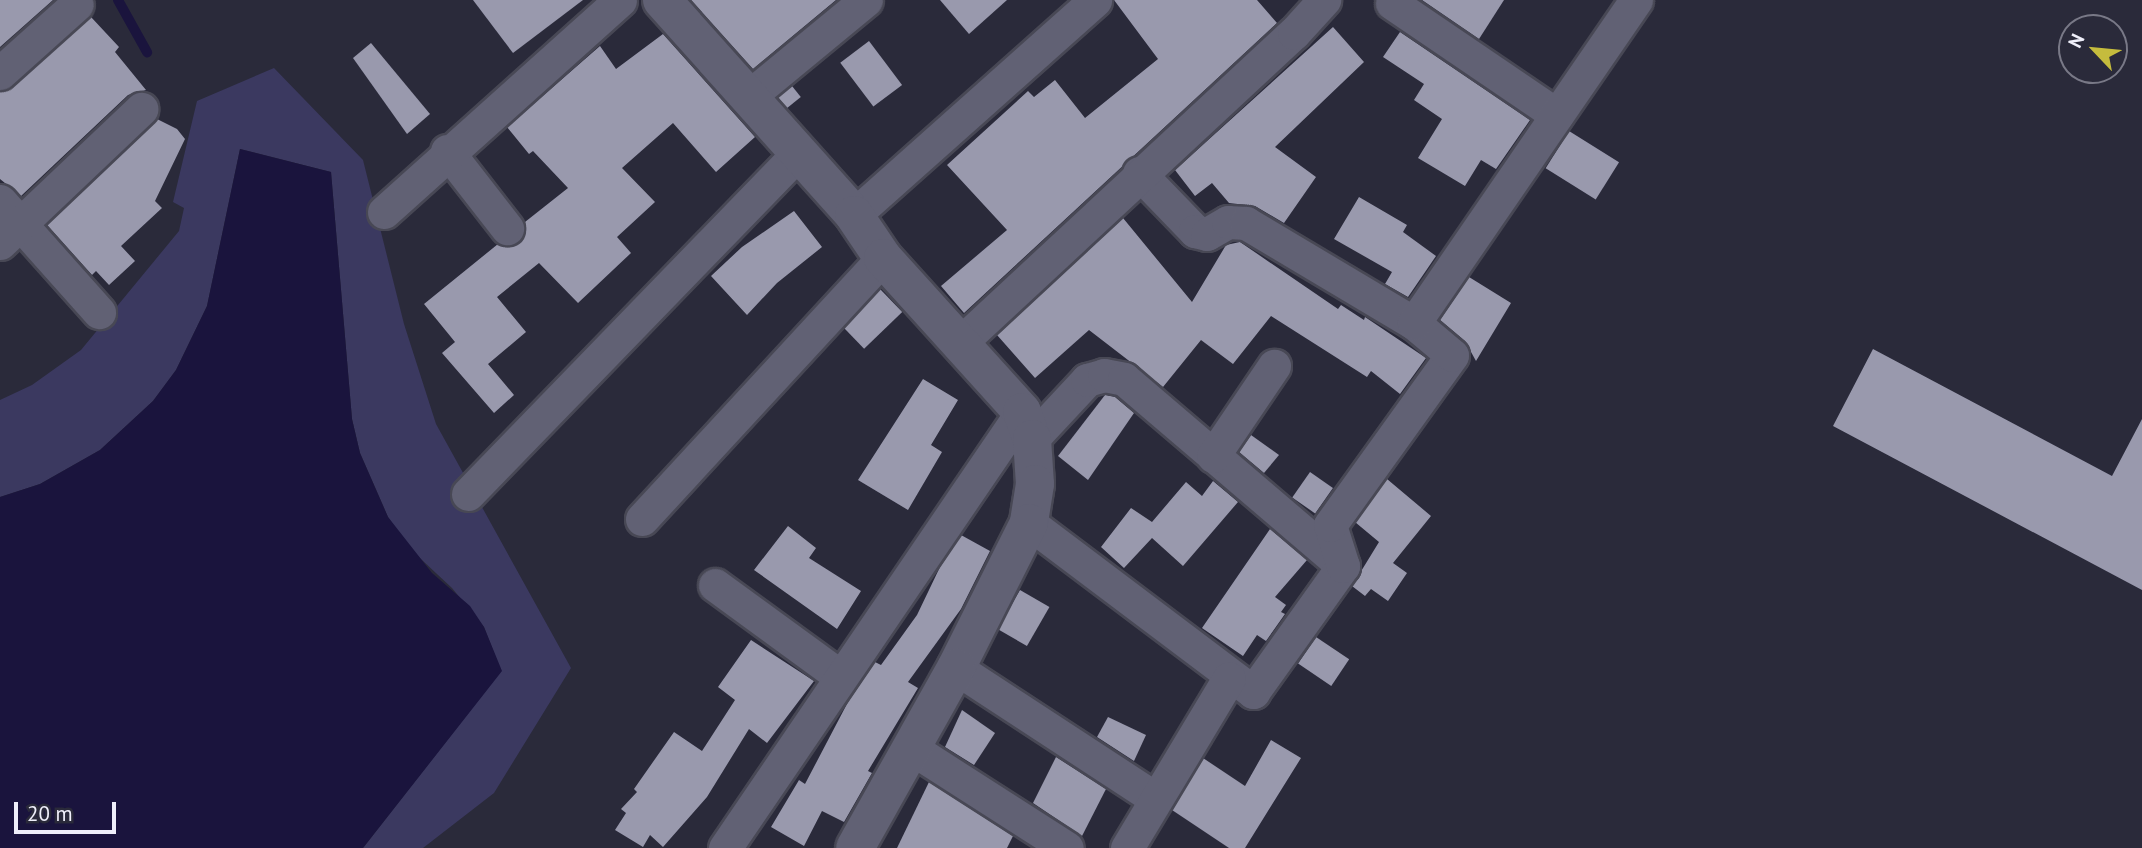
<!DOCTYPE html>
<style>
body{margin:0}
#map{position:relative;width:2142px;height:848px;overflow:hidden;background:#2a2a3a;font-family:"PT Sans",sans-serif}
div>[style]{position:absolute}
.green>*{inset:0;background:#3b3960}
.water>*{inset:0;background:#1a143d}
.stream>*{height:10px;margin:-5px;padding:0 5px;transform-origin:5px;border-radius:5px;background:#1a143d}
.building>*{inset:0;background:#9999ad;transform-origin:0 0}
.roads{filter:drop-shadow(2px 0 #484855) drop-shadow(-2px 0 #484855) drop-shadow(0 2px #484855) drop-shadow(0 -2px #484855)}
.minor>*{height:33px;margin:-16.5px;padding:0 16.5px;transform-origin:16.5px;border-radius:16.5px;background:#616174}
.tertiary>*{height:38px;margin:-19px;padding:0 19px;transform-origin:19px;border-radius:19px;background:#616174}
span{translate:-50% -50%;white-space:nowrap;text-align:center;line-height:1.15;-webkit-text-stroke:7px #2a2a3a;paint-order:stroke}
.north{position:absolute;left:2058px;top:14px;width:70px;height:70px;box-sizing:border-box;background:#2a2a3a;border:2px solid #797987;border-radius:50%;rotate:296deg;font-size:19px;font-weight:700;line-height:28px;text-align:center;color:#efeffa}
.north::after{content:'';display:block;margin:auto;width:24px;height:32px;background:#c5bc3d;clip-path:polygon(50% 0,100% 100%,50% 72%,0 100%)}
.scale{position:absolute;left:14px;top:802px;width:102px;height:32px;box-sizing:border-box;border:4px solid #efeffa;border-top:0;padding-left:9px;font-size:21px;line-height:24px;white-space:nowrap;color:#efeffa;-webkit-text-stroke:5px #2a2a3a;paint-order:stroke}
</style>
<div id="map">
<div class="green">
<i style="clip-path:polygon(274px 68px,363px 160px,404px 324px,436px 424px,571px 668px,494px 793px,423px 848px,363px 848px,501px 671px,484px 627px,452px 588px,408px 547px,388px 517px,360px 453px,352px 419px,331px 172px,240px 149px,207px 306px,176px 370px,153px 401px,100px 450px,40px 484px,0 497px,0 400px,32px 385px,81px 350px,179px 231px,184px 208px,173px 202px,197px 101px)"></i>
</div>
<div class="water">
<i style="clip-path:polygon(240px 149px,331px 172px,352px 419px,360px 453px,388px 517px,432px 573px,470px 606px,484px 627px,502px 671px,363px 848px,0 848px,0 497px,40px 484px,100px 450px,153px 401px,176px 370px,207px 306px)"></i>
</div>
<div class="stream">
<i style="left:118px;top:0;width:60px;rotate:60.9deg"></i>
</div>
<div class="building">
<i style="clip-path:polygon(0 0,53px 0,0 47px)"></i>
<i style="clip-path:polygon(473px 0,583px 0,513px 53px)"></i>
<i style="clip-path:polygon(691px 0,836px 0,753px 69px)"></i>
<i style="clip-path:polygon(940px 0,1007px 0,969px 34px)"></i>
<i style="clip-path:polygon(1114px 0,1257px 0,1277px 23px,964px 313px,941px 286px,1007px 230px,947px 165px,1028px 91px,1034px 97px,1055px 80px,1085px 118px,1158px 59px)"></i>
<i style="clip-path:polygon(1422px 0,1504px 0,1479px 39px)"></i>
<i style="clip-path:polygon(91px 17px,119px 47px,115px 52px,146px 90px,128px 95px,21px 196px,0 179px,0 92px,13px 87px)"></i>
<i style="clip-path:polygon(1333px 27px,1364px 62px,1275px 147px,1316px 177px,1284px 223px,1255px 206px,1229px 203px,1212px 183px,1195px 196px,1175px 170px)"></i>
<i style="clip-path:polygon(1400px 32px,1530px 120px,1496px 169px,1481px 160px,1465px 186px,1418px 158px,1442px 119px,1414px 100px,1424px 84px,1383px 57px)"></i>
<i style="clip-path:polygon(663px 34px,755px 137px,716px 172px,673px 123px,622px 168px,655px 202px,617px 237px,631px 253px,578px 303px,539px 263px,497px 297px,526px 332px,488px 364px,514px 395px,494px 413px,442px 353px,455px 342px,424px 304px,498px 244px,509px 247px,519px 243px,525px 222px,568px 188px,533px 151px,529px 154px,507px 127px,600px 46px,616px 69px)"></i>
<i style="left:869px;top:41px;width:55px;height:36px;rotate:53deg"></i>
<i style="clip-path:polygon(371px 43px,430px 114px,407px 134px,353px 58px)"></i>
<i style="left:792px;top:86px;width:14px;height:18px;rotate:51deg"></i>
<i style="clip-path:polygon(157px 119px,177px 129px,185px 139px,155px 201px,162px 208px,121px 246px,135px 261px,109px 285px,96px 271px,92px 275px,47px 225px)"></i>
<i style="left:1569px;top:131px;width:59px;height:44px;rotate:32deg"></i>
<i style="clip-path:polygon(1359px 197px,1407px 225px,1403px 232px,1436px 256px,1408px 297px,1385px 284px,1392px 272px,1334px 239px)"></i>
<i style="clip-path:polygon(794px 211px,822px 247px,777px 283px,747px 315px,711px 276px,742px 247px)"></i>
<i style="clip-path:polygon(1123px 218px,1192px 302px,1226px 245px,1240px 242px,1338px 309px,1341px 305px,1364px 320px,1365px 317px,1426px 358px,1400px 394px,1371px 371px,1367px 377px,1271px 316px,1233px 364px,1201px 340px,1163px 387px,1089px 330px,1035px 378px,997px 335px)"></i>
<i style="clip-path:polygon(1469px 277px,1511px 303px,1476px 361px,1465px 341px,1440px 320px)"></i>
<i style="left:880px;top:289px;width:32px;height:53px;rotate:46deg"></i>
<i style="clip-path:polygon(1873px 349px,2112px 476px,2142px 419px,2142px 590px,1833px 426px)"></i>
<i style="clip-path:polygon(923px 379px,958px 400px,931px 445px,942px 452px,908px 510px,858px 480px)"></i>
<i style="clip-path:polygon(1105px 395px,1115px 397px,1134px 413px,1088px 480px,1058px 456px)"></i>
<i style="clip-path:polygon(1251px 435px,1279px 455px,1264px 473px,1239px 452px)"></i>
<i style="left:1310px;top:472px;width:28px;height:31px;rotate:35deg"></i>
<i style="clip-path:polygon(1387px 479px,1431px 516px,1393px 563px,1407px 573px,1388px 601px,1371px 589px,1365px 596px,1352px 586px,1379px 542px,1355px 522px)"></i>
<i style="clip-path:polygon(1213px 481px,1238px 502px,1183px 566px,1152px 538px,1124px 568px,1101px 547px,1131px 508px,1152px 522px,1186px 482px,1202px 496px)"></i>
<i style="clip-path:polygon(788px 526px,816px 548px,809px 558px,861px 591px,837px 629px,754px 570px)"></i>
<i style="clip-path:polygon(1270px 529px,1307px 560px,1275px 597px,1286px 605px,1281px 612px,1285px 614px,1266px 641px,1257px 635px,1243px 656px,1202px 628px)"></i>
<i style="clip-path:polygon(961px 535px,990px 551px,961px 609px,908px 682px,918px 688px,868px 771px,872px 773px,844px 822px,822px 811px,804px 846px,771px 827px,799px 780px,805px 784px,848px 702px,875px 662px,881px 665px,917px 615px,940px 567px)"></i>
<i style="left:1020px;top:590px;width:34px;height:45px;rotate:30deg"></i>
<i style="left:1316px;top:637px;width:40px;height:32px;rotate:34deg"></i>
<i style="clip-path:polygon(751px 640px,814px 681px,767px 743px,749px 729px,707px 797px,663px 847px,650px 835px,643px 847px,615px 830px,626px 813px,621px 809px,637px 792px,634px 789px,674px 732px,702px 751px,735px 700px,718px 687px)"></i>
<i style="clip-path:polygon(962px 710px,995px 733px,974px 765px,945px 747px)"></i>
<i style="clip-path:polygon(1108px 717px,1146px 735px,1134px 761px,1097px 737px)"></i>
<i style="clip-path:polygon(1271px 740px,1301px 758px,1245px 848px,1229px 848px,1172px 810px,1203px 758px,1245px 786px)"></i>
<i style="clip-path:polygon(1056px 757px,1106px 789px,1082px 836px,1033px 803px)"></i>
<i style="clip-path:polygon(929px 782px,1013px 836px,1007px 848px,897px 848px)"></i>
</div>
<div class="roads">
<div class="minor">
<i style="left:1392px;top:3px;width:199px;rotate:34.2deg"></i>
<i style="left:0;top:73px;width:103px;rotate:-41.9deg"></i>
<i style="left:747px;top:98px;width:154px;rotate:-39.5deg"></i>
<i style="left:447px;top:151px;width:98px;rotate:52.1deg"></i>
<i style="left:1139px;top:173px;width:81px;rotate:46deg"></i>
<i style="left:1195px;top:231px;width:12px;rotate:14deg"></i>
<i style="left:1207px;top:234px;width:24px;rotate:-30deg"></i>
<i style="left:1228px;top:222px;width:18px;rotate:3deg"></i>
<i style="left:1246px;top:223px;width:196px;rotate:30.8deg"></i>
<i style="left:0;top:201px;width:149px;rotate:48.3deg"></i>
<i style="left:384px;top:212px;width:317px;rotate:-41.9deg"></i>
<i style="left:854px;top:215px;width:323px;rotate:-41.7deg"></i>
<i style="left:0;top:243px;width:195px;rotate:-43.5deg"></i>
<i style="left:960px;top:343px;width:456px;rotate:-42.9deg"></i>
<i style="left:1294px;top:33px;width:45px;rotate:-47.7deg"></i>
<i style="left:1032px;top:439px;width:81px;rotate:-47deg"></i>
<i style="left:1087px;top:380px;width:18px;rotate:-16deg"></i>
<i style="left:1104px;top:375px;width:20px;rotate:11deg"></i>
<i style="left:1124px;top:379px;width:288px;rotate:40.5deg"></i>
<i style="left:1213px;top:456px;width:109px;rotate:-55.9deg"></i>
<i style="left:468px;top:494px;width:473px;rotate:-45.9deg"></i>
<i style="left:642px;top:519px;width:355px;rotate:-47.3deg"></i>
<i style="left:1029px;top:523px;width:281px;rotate:37deg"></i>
<i style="left:1253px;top:692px;width:155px;rotate:-54.5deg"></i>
<i style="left:1343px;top:566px;width:43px;rotate:-107.6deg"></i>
<i style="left:1330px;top:525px;width:209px;rotate:-54.3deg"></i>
<i style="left:1452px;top:355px;width:50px;rotate:-139.9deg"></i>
<i style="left:1414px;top:323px;width:392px;rotate:-55.5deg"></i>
<i style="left:715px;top:585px;width:155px;rotate:36.1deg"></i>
<i style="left:956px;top:668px;width:238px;rotate:33.2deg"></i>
<i style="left:911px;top:748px;width:185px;rotate:32.7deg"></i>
<i style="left:725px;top:848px;width:528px;rotate:-55.74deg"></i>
<i style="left:1127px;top:848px;width:198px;rotate:-59deg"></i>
</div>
<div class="tertiary">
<i style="left:662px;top:0;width:288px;rotate:48.2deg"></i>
<i style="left:854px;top:215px;width:52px;rotate:56deg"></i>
<i style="left:883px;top:258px;width:207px;rotate:47.9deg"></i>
<i style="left:1022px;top:412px;width:29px;rotate:70deg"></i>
<i style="left:1032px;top:439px;width:45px;rotate:86.2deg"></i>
<i style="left:1035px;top:484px;width:39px;rotate:99deg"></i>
<i style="left:1029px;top:523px;width:162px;rotate:116.7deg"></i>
<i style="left:956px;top:668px;width:206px;rotate:119.3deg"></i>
</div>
</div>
<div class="north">N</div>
<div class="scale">20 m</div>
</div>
